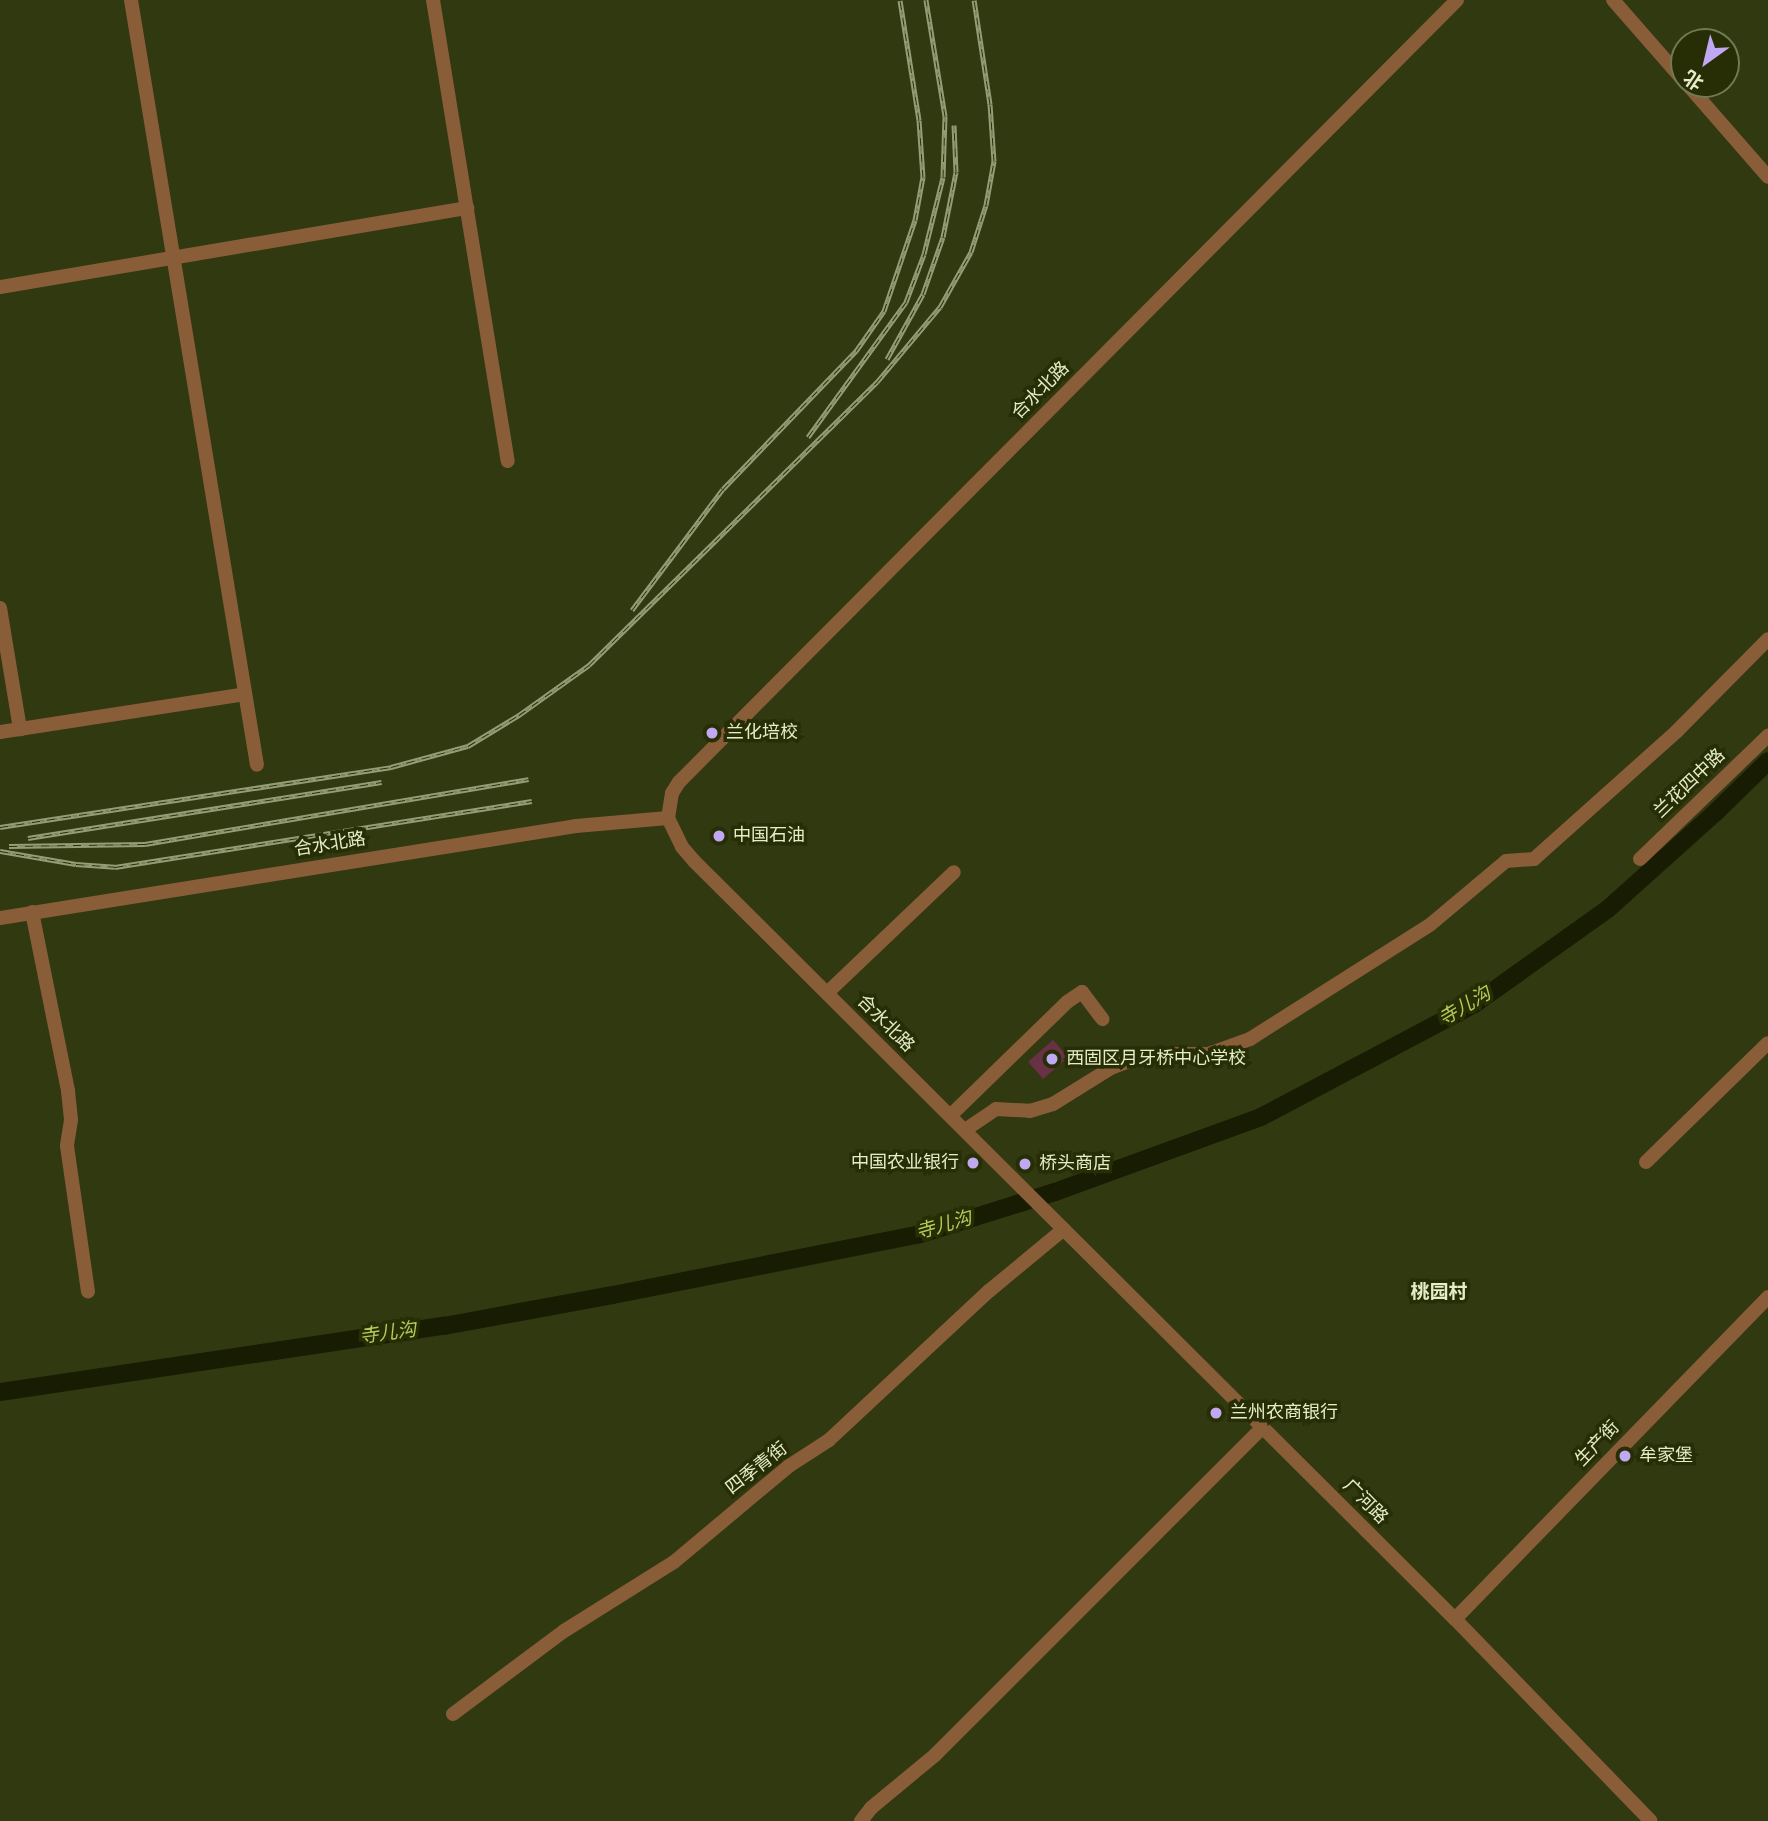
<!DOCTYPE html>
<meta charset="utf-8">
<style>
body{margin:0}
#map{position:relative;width:1768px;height:1821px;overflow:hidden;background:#313911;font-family:"Source Sans 3","Noto Sans SC",sans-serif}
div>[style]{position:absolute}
.green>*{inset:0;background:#693145;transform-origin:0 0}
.river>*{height:18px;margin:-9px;padding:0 9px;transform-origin:9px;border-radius:9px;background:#171c02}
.minor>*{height:14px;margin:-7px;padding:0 7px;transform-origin:7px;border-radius:7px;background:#895d38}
.rail>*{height:5px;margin-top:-2.5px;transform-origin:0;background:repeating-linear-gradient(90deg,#272e05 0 8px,#949d76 0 16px);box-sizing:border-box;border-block:2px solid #949d76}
.dots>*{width:19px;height:19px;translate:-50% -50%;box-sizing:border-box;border:4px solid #272e05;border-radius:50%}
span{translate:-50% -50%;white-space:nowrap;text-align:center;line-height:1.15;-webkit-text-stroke:7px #272e05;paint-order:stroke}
.street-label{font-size:18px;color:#e3edc7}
.poi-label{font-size:18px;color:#e3edc7}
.left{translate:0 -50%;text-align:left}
.right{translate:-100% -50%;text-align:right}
.water-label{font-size:19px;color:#b6cc5a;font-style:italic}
.neighbourhood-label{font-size:19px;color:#e3edc7;font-weight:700}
.north{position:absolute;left:1670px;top:28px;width:70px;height:70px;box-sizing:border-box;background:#272e05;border:2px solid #727a53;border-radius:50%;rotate:214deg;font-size:19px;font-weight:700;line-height:28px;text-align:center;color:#e3edc7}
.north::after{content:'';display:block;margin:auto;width:24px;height:32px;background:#c1a8f3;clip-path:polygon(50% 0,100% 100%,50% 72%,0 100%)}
</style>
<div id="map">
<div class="green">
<i style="left:1053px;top:1040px;width:23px;height:33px;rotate:49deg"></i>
</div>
<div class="river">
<i style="left:0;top:1392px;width:449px;rotate:-8.5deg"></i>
<i style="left:444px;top:1326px;width:172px;rotate:-10.4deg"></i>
<i style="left:613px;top:1295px;width:314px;rotate:-11.2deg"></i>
<i style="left:921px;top:1234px;width:140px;rotate:-17.4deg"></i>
<i style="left:1055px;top:1192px;width:219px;rotate:-20deg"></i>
<i style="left:1261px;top:1117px;width:243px;rotate:-27.9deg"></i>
<i style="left:1476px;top:1003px;width:163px;rotate:-35.5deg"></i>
<i style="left:1609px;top:908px;width:145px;rotate:-41.9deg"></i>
<i style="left:1717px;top:811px;width:71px;rotate:-44.4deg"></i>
</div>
<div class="minor">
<i style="left:131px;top:0;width:775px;rotate:80.65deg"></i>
<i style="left:433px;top:0;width:467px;rotate:80.8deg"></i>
<i style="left:1457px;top:0;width:1103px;rotate:134.85deg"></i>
<i style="left:679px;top:782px;width:13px;rotate:122deg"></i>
<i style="left:672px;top:793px;width:25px;rotate:99deg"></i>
<i style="left:668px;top:818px;width:32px;rotate:64deg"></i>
<i style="left:682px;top:847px;width:18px;rotate:49deg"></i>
<i style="left:694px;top:861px;width:1074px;rotate:44.89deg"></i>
<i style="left:1455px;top:1619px;width:281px;rotate:45.9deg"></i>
<i style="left:1613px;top:0;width:108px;rotate:48.8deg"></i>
<i style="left:1687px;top:84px;width:123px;rotate:48.9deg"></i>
<i style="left:0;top:287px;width:474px;rotate:-9.6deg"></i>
<i style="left:0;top:608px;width:123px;rotate:80.6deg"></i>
<i style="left:0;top:732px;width:248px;rotate:-8.8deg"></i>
<i style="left:1640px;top:859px;width:178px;rotate:-43.9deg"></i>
<i style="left:32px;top:912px;width:183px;rotate:78.6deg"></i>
<i style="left:68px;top:1091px;width:29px;rotate:84deg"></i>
<i style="left:71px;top:1120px;width:26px;rotate:99deg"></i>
<i style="left:67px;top:1146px;width:147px;rotate:81.8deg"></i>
<i style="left:0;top:918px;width:583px;rotate:-9.07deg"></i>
<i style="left:576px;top:826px;width:92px;rotate:-5deg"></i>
<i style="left:827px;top:993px;width:175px;rotate:-43.6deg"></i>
<i style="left:951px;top:1115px;width:162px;rotate:-44.2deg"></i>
<i style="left:1067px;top:1002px;width:18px;rotate:-34deg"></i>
<i style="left:1082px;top:992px;width:34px;rotate:53deg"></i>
<i style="left:965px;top:1130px;width:37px;rotate:-34deg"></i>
<i style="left:996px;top:1109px;width:34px;rotate:3deg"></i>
<i style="left:1030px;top:1111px;width:24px;rotate:-17deg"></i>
<i style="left:1053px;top:1104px;width:68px;rotate:-31.8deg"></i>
<i style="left:1111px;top:1068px;width:40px;rotate:-21deg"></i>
<i style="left:1148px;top:1054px;width:60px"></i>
<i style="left:1208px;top:1054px;width:45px;rotate:-19.7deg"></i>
<i style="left:1250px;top:1039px;width:214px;rotate:-32.4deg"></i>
<i style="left:1431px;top:924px;width:98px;rotate:-40deg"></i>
<i style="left:1506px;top:861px;width:28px;rotate:-4deg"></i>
<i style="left:1534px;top:859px;width:192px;rotate:-41.8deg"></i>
<i style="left:1677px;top:731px;width:129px;rotate:-45.3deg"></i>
<i style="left:1646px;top:1162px;width:170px;rotate:-44.3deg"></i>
<i style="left:1455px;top:1619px;width:449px;rotate:-45.8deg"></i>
<i style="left:453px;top:1714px;width:139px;rotate:-36.8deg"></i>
<i style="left:564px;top:1631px;width:130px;rotate:-32.1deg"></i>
<i style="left:674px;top:1562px;width:150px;rotate:-39.9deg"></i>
<i style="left:789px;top:1466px;width:48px;rotate:-33deg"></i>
<i style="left:829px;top:1440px;width:219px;rotate:-43deg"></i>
<i style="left:989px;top:1291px;width:97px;rotate:-39.6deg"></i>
<i style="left:861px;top:1821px;width:16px;rotate:-52deg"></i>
<i style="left:871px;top:1808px;width:83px;rotate:-39.6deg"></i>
<i style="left:935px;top:1755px;width:464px;rotate:-45deg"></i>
</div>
<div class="rail">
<i style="left:887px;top:359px;width:74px;rotate:-61deg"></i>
<i style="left:923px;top:294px;width:60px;rotate:-70.7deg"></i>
<i style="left:943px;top:237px;width:66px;rotate:-78.7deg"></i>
<i style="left:956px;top:172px;width:47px;rotate:-92.4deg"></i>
<i style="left:808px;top:437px;width:167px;rotate:-54deg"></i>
<i style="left:906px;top:302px;width:51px;rotate:-69.4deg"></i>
<i style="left:924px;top:254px;width:79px;rotate:-76.1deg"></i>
<i style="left:943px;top:177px;width:61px;rotate:-88.1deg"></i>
<i style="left:945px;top:116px;width:118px;rotate:-99.3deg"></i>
<i style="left:632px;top:610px;width:151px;rotate:-53.1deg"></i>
<i style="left:723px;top:489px;width:192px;rotate:-46.1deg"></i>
<i style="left:856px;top:351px;width:49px;rotate:-55deg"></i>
<i style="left:884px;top:311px;width:96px;rotate:-71.2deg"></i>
<i style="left:915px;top:220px;width:44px;rotate:-79.5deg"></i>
<i style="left:923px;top:177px;width:57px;rotate:-94deg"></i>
<i style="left:919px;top:120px;width:121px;rotate:-99deg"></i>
<i style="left:0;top:827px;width:396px;rotate:-8.7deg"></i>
<i style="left:391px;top:767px;width:80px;rotate:-15.3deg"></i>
<i style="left:468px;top:746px;width:60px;rotate:-31.3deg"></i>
<i style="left:519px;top:715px;width:86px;rotate:-35.5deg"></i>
<i style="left:589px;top:665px;width:404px;rotate:-44.5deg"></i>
<i style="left:877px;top:382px;width:98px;rotate:-50deg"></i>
<i style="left:940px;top:307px;width:63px;rotate:-60.6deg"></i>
<i style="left:971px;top:252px;width:49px;rotate:-72.3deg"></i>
<i style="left:986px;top:205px;width:45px;rotate:-79.7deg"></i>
<i style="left:994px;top:161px;width:57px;rotate:-94deg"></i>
<i style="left:990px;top:104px;width:105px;rotate:-98.7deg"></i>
<i style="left:28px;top:838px;width:358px;rotate:-9deg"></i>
<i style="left:9px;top:846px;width:136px;rotate:-0.8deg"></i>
<i style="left:145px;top:844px;width:389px;rotate:-9.6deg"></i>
<i style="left:0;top:851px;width:77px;rotate:9.7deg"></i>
<i style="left:76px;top:864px;width:39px;rotate:4deg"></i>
<i style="left:115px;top:867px;width:422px;rotate:-9deg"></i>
</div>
<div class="dots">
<i style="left:712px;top:733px;background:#c1a8f3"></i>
<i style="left:719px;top:836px;background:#c1a8f3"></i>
<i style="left:1052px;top:1059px;background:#c1a8f3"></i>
<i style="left:973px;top:1163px;background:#c1a8f3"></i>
<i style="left:1025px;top:1164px;background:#c1a8f3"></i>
<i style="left:1216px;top:1413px;background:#c1a8f3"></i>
<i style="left:1625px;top:1456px;background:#c1a8f3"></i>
</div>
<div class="street-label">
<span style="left:1041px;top:391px;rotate:-45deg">合水北路</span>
<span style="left:1690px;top:784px;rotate:-44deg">兰花四中路</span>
<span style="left:330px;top:845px;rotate:-9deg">合水北路</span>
<span style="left:885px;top:1024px;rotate:45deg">合水北路</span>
<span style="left:1598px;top:1444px;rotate:-46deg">生产街</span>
<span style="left:757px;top:1469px;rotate:-38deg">四季青街</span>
<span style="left:1365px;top:1502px;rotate:45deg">广河路</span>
</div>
<div class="poi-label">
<span class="left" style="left:726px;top:733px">兰化培校</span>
<span class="left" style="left:733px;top:836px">中国石油</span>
<span class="left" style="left:1066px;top:1059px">西固区月牙桥中心学校</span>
<span class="right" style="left:959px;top:1163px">中国农业银行</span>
<span class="left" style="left:1039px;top:1164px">桥头商店</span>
<span class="left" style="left:1230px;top:1413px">兰州农商银行</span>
<span class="left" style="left:1639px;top:1456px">牟家堡</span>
</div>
<div class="water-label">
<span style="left:1465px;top:1007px;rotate:-31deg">寺儿沟</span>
<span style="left:944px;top:1226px;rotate:-16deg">寺儿沟</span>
<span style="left:388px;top:1334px;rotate:-8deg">寺儿沟</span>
</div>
<div class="neighbourhood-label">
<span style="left:1439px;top:1293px">桃园村</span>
</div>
<div class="north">北</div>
</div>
